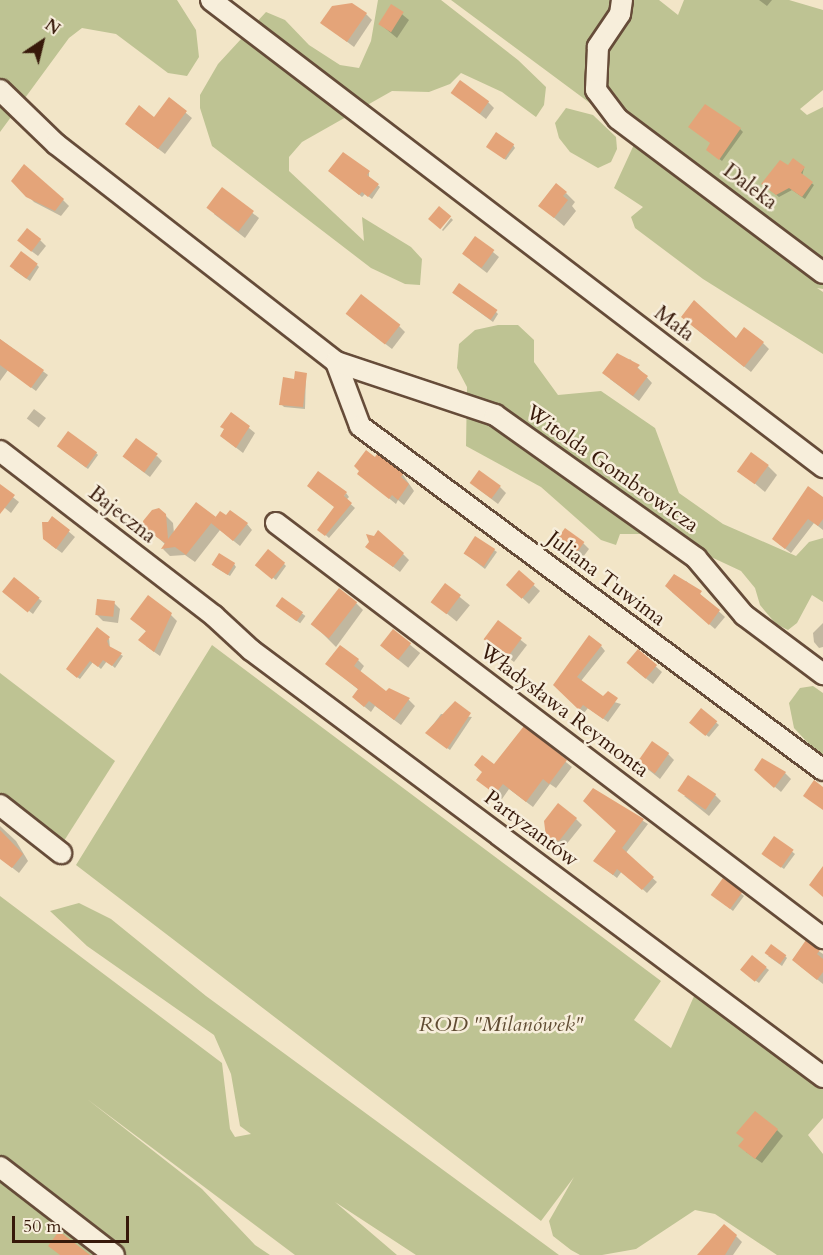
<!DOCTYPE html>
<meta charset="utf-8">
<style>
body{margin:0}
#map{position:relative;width:823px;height:1255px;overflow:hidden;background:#f2e5c7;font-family:Cardo,serif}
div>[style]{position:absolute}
.green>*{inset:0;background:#bec393}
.shadow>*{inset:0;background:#0003;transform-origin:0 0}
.building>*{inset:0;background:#e4a479;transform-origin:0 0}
.roads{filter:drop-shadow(2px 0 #664c39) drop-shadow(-2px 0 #664c39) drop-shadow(0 2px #664c39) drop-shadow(0 -2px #664c39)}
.street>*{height:20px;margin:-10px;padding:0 10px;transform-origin:10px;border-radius:10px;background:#f7eedb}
span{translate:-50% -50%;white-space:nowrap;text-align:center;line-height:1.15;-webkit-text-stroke:5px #f7eedb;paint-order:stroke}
.street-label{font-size:21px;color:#37190a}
.park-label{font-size:21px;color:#604c33;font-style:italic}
.north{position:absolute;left:12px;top:12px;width:60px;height:60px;-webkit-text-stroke:4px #f7eedb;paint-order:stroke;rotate:35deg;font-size:16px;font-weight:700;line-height:24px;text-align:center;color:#37190a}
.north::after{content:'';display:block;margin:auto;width:21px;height:27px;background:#37190a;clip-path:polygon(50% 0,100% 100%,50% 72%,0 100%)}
.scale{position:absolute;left:12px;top:1216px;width:117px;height:27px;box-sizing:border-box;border:3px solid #37190a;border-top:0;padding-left:8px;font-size:18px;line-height:21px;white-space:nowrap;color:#37190a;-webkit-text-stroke:4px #f7eedb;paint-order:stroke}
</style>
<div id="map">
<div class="green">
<i style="clip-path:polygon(0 0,177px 0,196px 30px,199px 57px,187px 76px,168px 73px,116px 34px,82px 28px,69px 38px,0 132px)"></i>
<i style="clip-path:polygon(378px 0,441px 0,518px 60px,546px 87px,544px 105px,536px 117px,502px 92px,461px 73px,450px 84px,429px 92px,392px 91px,302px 142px,289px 157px,289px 171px,364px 241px,362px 217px,411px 247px,422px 259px,420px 285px,405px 284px,371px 268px,212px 146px,200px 108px,200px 95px,218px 64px,266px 12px,285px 20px,309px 45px,340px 65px,359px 68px,371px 41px)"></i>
<i style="clip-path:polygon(451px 0,659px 0,678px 15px,684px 0,789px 0,823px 10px,823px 90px,800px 109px,807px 115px,823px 107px,823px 289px,817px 288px,823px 292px,823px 354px,703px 279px,635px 228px,631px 217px,643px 207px,614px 188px,637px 138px)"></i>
<i style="clip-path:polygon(566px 108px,593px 115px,616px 137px,617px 149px,611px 162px,598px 168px,570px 152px,559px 138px,555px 123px)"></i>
<i style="clip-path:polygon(498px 325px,518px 325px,534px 340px,534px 362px,558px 395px,601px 391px,655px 428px,679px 493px,723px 524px,796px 556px,809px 542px,823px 538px,823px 602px,812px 595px,797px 623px,788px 630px,776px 624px,760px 605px,755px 588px,741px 571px,662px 534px,620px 534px,616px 545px,601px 540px,541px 487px,466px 446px,467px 387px,457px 368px,459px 344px,475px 330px)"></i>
<i style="clip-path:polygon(212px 645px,661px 981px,634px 1020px,671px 1048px,699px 985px,823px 1077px,823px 1118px,808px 1135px,823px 1154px,823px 1255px,777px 1255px,715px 1214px,695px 1210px,636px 1249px,602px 1255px,580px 1255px,571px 1250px,553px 1236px,549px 1221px,574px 1177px,541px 1221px,76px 865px)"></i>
<i style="clip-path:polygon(0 673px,115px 761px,62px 844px,0 794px)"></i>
<i style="clip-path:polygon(813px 686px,823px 693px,823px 759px,794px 728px,789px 703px,800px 688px)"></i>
<i style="clip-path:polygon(0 896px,222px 1063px,230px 1129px,235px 1137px,251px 1134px,240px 1126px,231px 1074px,214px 1035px,87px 946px,50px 911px,79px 903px,111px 919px,206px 996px,559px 1255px,416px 1255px,335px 1202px,397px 1255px,295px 1255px,87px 1099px,202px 1189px,255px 1245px,270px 1255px,0 1255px)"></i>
</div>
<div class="shadow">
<i style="clip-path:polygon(759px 0,772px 0,767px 6px)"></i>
<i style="clip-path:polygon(392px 6px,409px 20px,397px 38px,380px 24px)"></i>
<i style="clip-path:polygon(366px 14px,372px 20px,354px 47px,322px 23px)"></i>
<i style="clip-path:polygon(453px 93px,488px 102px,494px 108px,486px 119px)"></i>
<i style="clip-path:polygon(169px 99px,192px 118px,165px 154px,132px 129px,154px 119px)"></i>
<i style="clip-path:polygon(740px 129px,743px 132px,722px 161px,710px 152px,712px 143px)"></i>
<i style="clip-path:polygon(513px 145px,515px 148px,506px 160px,491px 149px)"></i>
<i style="clip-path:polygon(789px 167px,804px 168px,802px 176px,814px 185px,805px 199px,792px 190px,779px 197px,765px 186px)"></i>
<i style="clip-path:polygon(369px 172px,369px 178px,380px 187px,372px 199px,365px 194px,362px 197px,332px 173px)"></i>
<i style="clip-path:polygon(13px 181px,63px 200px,69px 206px,61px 216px,34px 202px)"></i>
<i style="clip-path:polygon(222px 189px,259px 218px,245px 238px,214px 214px)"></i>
<i style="clip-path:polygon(566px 193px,575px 202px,572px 206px,576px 211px,564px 226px,540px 206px)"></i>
<i style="clip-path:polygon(451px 218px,453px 220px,443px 231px,442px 230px)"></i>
<i style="clip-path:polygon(476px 238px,499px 257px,487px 273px,470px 260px)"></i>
<i style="clip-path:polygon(40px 240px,46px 246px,38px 256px,26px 247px)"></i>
<i style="clip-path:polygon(37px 265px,39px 267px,30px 281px,14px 270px)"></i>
<i style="clip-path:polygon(456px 295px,496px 312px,498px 314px,493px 322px)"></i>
<i style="clip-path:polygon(695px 302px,736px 340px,763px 343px,769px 349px,751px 372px,689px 323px)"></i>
<i style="clip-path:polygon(354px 320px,399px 326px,405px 332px,392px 349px)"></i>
<i style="clip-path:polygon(0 339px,48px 375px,36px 391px,8px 370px,0 381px)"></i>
<i style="clip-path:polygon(630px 359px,652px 383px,639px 401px,610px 379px)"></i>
<i style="clip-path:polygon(306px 374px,305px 409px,284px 407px,281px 404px,295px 380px)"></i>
<i style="left:34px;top:409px;width:15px;height:12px;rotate:37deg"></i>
<i style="clip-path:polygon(232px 414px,255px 433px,243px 453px,221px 436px)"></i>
<i style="clip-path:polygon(61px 449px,96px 453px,98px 455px,88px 469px)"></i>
<i style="clip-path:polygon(157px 456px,162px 461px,150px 477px,130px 462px)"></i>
<i style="clip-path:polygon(768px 466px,777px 475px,765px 492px,739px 470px)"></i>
<i style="clip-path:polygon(359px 474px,403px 475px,414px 491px,404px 505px,398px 500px,396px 504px)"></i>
<i style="clip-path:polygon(0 487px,19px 502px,11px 513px,0 504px)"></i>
<i style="clip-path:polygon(500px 487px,506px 493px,498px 504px,477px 488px)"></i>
<i style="clip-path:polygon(346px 493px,349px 497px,346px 500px,355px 508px,329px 538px,319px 529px)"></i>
<i style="clip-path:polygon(823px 499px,823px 530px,814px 523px,791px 553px,779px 544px)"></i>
<i style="clip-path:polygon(165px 515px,173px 523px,174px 533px,216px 519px,247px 524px,252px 530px,240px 546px,220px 530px,195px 562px,185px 555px,170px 556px,163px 549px,166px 545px,146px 527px)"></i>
<i style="clip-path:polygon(53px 518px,75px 537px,62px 553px,51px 545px,48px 524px)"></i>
<i style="clip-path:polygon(583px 543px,589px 549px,577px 565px,554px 545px)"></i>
<i style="clip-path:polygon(367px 547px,403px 554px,409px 560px,400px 572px)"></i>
<i style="clip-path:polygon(494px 550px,497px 552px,485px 569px,467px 555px)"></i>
<i style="clip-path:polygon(234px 564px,236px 567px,230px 576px,215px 567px)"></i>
<i style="clip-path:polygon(284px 564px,286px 566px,276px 580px,260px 567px)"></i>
<i style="clip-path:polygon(519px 572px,540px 591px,529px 604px,514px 590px)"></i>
<i style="clip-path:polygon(686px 581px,725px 617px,715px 629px,672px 592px)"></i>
<i style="left:445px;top:585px;width:32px;height:21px;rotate:39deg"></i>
<i style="clip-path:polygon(7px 594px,39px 599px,42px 601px,33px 614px)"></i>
<i style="left:282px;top:599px;width:29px;height:9px;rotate:36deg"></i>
<i style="clip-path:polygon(114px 603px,120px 609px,118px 623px,103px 621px,97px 615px)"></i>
<i style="clip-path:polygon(356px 603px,363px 610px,336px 647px,314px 625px)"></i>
<i style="clip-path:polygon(171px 615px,177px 621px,160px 656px,146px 646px,147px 632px,132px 619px)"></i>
<i style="clip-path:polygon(498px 622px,527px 645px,514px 662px,491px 645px)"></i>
<i style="clip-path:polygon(823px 623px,823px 647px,819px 648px,814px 642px,813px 633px)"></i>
<i style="left:393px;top:631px;width:35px;height:19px;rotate:39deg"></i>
<i style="clip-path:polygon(109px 638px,110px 648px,123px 656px,115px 668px,107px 661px,101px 669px,93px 662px,80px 679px,70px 672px)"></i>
<i style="clip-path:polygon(601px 646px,605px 651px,581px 681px,604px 699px,621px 704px,608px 722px,588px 708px,584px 713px,555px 685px)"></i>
<i style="clip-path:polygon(638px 651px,662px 672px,653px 684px,634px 669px)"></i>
<i style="clip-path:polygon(358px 660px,364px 666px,360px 672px,387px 693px,409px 700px,415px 706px,401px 725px,375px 706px,371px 712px,360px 703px,359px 690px,327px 664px)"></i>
<i style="clip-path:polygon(701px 710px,719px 725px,709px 737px,694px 726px)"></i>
<i style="clip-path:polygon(441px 714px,472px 717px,450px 750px,427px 733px)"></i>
<i style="clip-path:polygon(524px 728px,572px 767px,556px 788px,550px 784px,533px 807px,509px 789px,502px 799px,478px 780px,494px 766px)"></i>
<i style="clip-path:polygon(668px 754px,674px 760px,660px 779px,645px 767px)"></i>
<i style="clip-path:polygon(785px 773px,791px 779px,781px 792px,761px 775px)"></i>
<i style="clip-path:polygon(593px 790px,648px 824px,625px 854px,657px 882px,647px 893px,622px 871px,617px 878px,600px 865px,618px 831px)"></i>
<i style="clip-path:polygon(715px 795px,721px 801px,709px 816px,684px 796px)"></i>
<i style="clip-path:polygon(576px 819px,582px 825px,565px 846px,547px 837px)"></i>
<i style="clip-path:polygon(0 826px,16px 841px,28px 861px,19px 873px,0 858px)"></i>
<i style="clip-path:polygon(775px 838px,795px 854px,784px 869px,766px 856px)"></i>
<i style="clip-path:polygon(723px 880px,744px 896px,733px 911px,715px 897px)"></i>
<i style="clip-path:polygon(807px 943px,823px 954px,823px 984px,800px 966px)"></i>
<i style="clip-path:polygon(768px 956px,785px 956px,787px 958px,782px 966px)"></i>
<i style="clip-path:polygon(752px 957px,769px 970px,759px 983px,745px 973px)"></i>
<i style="clip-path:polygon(777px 1130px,783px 1136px,762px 1163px,746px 1152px,745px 1140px)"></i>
<i style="clip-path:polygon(736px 1236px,742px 1242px,733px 1255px,700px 1255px)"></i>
</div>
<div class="building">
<i style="clip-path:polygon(352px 3px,367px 13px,347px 42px,320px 23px,332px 6px)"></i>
<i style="left:391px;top:4px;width:15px;height:24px;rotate:32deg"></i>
<i style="left:460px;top:80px;width:36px;height:16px;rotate:36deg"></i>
<i style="clip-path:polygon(169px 97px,187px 111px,158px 149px,125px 124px,139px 105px,154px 117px)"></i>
<i style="clip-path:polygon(705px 104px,741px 128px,719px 160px,706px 150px,710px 143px,688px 127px)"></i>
<i style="left:496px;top:132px;width:22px;height:18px;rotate:34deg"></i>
<i style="clip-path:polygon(343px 152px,370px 171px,367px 175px,379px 184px,368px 197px,362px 192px,359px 195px,328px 171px)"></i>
<i style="clip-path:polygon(793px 158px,805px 167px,801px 173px,813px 182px,802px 197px,789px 188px,776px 195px,761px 184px,780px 160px,788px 165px)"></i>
<i style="clip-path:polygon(24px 164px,64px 199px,55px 211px,26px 197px,11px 181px)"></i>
<i style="clip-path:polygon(556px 183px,567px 192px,563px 196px,568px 200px,554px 218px,538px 206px)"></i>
<i style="left:222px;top:187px;width:40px;height:26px;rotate:37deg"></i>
<i style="left:439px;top:206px;width:16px;height:17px;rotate:40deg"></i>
<i style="left:27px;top:228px;width:18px;height:16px;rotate:38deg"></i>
<i style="left:475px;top:236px;width:24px;height:22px;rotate:36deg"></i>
<i style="left:21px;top:251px;width:21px;height:19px;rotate:37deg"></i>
<i style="left:459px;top:283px;width:47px;height:12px;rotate:35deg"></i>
<i style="left:361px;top:294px;width:50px;height:25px;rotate:38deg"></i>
<i style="clip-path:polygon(694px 300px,736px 338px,744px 327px,764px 342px,744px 367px,681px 317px)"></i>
<i style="clip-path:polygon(0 339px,44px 370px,31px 388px,0 365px)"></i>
<i style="clip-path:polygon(617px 353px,640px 365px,637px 368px,648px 376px,633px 396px,602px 373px)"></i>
<i style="clip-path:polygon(295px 371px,307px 373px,303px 407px,279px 405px,283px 377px,294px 379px)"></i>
<i style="clip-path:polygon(231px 412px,250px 426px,236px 448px,220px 436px,224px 429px,220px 427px)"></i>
<i style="left:68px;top:431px;width:36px;height:19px;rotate:36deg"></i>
<i style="left:136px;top:438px;width:27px;height:23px;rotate:36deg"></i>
<i style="clip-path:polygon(366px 450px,375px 457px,377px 454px,404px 473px,401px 477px,409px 484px,398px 500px,392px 495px,389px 499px,357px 474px,359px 471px,354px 466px)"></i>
<i style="left:751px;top:452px;width:22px;height:24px;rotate:36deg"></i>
<i style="left:479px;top:470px;width:27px;height:16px;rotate:36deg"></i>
<i style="clip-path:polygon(318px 471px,347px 492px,344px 496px,352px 503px,325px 536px,317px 530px,334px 507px,307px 486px)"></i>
<i style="clip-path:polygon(0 484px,15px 495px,0 514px)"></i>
<i style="clip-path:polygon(808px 486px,823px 497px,823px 519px,818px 526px,808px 519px,785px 549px,772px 539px)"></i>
<i style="clip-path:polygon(196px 502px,216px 517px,186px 555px,175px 547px,161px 549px,165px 543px,144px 528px,143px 521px,152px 510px,159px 508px,166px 514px,168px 539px)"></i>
<i style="clip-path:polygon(230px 510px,248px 523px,233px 541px,211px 523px,220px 511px,226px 515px)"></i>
<i style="clip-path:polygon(52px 516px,70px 530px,56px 549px,43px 539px,42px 522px,48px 522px)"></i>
<i style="left:565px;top:528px;width:24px;height:21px;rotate:36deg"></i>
<i style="clip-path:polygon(378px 530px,404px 553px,393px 567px,365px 547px,369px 542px,366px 534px,374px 536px)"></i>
<i style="left:475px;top:536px;width:24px;height:21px;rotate:33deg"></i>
<i style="left:268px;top:549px;width:22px;height:21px;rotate:39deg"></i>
<i style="left:219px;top:553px;width:19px;height:14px;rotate:32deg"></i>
<i style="left:519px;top:570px;width:21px;height:20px;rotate:41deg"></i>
<i style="clip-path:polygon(674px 574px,702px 591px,700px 594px,720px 610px,709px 625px,665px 586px)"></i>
<i style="left:14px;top:577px;width:33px;height:19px;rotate:39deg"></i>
<i style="left:445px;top:583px;width:20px;height:24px;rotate:37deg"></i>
<i style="left:339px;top:588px;width:23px;height:46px;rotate:38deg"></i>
<i style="clip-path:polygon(148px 595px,172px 613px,154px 652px,138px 640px,146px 631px,130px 619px)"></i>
<i style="left:282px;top:597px;width:26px;height:11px;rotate:36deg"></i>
<i style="left:97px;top:599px;width:18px;height:16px;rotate:6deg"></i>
<i style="left:498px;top:620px;width:30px;height:24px;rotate:37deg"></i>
<i style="clip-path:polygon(97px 627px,110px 637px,107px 641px,109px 646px,122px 653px,112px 666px,103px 660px,98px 667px,90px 661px,77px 678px,66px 669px)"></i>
<i style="left:393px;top:629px;width:23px;height:21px;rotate:38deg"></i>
<i style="clip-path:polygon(589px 635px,602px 645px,577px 677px,603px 696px,608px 691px,618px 698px,603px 719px,583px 705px,579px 710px,553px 685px)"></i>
<i style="clip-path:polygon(340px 645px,359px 659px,354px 666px,386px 691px,389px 688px,410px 698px,394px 720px,369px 701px,364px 707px,352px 697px,358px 689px,325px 664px)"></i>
<i style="left:638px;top:649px;width:25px;height:18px;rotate:40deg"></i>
<i style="clip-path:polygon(455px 701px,471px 713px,447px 749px,425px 733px)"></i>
<i style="left:701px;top:708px;width:21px;height:19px;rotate:39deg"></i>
<i style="clip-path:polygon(524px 726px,567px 760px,549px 784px,543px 779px,526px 802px,503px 784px,495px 794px,476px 780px,482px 772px,474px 765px,482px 755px,494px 764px)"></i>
<i style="left:652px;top:741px;width:21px;height:25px;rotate:35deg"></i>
<i style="clip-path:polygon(762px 758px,786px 772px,774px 788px,754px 770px)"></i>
<i style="left:688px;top:775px;width:34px;height:19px;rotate:34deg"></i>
<i style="clip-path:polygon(814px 780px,823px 787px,823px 810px,803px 796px)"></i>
<i style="clip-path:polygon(593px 788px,644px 819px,622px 848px,654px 877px,642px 890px,617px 869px,613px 875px,593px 861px,616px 831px,583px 801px)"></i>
<i style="clip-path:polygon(558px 803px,577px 818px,559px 841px,546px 837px,544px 821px)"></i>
<i style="clip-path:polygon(0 830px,23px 854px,12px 868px,0 859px)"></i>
<i style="left:774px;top:836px;width:24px;height:22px;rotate:35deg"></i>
<i style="clip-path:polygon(823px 866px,823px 897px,809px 885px)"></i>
<i style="left:723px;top:878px;width:24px;height:21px;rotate:36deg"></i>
<i style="clip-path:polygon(806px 940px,820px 950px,817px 954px,823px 959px,823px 972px,817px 980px,792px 960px)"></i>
<i style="left:771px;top:944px;width:19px;height:11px;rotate:36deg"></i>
<i style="left:752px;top:955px;width:19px;height:19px;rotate:39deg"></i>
<i style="clip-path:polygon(755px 1111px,778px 1129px,755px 1159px,738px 1146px,744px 1139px,736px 1133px)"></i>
<i style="clip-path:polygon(724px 1224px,737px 1235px,725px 1255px,697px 1255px)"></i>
<i style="clip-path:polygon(59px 1231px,90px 1255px,60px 1255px,48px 1246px)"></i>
</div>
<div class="roads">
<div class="street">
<i style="left:211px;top:0;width:770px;rotate:37.35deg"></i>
<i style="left:622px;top:0;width:14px;rotate:98deg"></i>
<i style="left:620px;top:14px;width:40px;rotate:124deg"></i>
<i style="left:598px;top:47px;width:43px;rotate:92.7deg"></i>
<i style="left:596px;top:90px;width:36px;rotate:53deg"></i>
<i style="left:618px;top:119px;width:256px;rotate:36.9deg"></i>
<i style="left:0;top:90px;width:78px;rotate:44deg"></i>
<i style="left:56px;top:144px;width:355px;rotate:37.9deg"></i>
<i style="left:336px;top:362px;width:68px;rotate:69.4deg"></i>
<i style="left:360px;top:426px;width:577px;rotate:36.61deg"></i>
<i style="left:336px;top:362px;width:168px;rotate:18.4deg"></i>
<i style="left:495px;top:415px;width:247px;rotate:35.4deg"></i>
<i style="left:696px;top:558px;width:75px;rotate:49.9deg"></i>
<i style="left:744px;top:615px;width:99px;rotate:36.8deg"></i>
<i style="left:0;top:451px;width:270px;rotate:37.6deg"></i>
<i style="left:214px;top:616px;width:50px;rotate:42.6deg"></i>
<i style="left:251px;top:650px;width:714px;rotate:36.74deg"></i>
<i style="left:276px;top:523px;width:687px;rotate:37.19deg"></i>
<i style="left:0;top:805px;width:78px;rotate:38.2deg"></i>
<i style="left:0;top:1167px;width:144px;rotate:37.7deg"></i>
</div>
</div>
<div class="street-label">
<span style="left:750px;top:187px;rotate:37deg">Daleka</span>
<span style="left:674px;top:324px;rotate:37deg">Mała</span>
<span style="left:612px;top:469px;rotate:35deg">Witolda Gombrowicza</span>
<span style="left:122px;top:515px;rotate:38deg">Bajeczna</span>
<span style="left:606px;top:579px;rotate:37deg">Juliana Tuwima</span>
<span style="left:564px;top:711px;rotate:37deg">Władysława Reymonta</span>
<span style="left:531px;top:829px;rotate:37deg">Partyzantów</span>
</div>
<div class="park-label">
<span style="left:501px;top:1025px">ROD "Milanówek"</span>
</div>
<div class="north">N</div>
<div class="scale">50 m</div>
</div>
